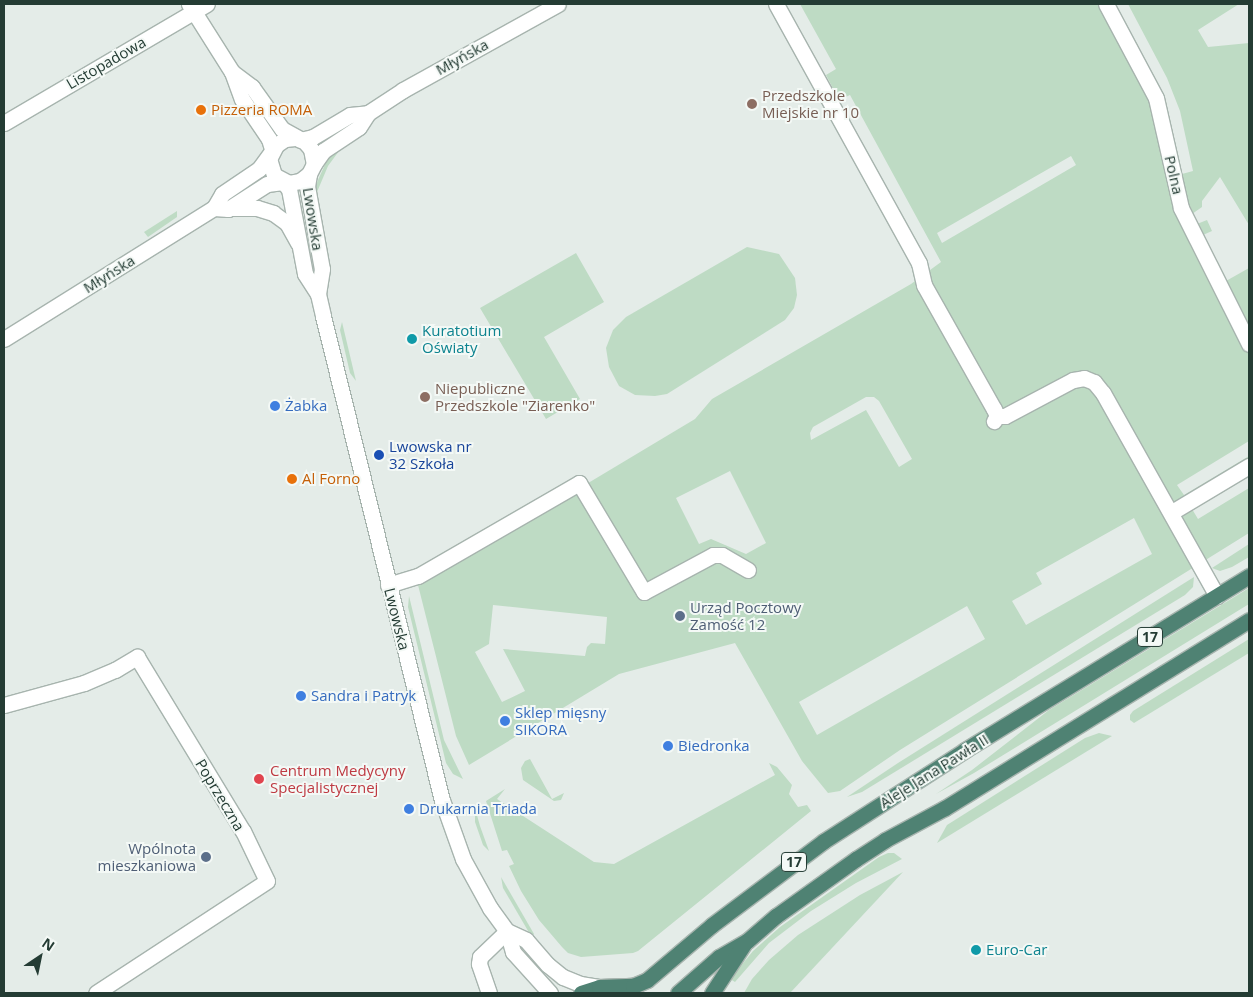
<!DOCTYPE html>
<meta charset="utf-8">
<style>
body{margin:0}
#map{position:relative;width:1253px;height:997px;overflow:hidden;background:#e4ece8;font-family:"Open Sans",sans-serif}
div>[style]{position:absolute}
.green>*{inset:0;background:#bedbc4}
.roads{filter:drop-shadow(1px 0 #a7b4ae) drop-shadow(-1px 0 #a7b4ae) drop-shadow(0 1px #a7b4ae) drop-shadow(0 -1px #a7b4ae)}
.minor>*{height:15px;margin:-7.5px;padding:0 7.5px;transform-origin:7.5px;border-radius:7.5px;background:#fff}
.tertiary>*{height:15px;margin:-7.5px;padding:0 7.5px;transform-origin:7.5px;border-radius:7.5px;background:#fff}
.secondary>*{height:15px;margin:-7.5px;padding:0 7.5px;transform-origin:7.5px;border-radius:7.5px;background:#fff}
.trunk>*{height:15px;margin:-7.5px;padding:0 7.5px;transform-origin:7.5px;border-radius:7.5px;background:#4f8273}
.dots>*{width:14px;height:14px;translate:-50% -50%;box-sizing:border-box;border:2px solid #f4f9f6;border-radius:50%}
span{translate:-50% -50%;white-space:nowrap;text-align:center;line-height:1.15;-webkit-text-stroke:4px #f4f9f6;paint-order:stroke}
.shield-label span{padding:1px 4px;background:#f4f9f6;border:1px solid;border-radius:4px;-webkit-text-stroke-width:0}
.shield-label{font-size:14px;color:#243c34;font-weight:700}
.street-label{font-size:15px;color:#243c34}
.education-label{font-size:15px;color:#785e54}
.left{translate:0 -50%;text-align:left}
.food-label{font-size:15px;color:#c56008}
.culture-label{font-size:15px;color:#0d838f}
.shop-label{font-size:15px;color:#366cbe}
.transit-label{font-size:15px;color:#164399}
.service-label{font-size:15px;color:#4e5e75}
.right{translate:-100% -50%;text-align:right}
.health-label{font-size:15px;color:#be3a42}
.frame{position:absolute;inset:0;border:5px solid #243c34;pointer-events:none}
.north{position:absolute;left:15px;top:932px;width:50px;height:50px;-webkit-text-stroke:4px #f4f9f6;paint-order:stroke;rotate:34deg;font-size:14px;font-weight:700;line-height:20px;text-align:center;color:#243c34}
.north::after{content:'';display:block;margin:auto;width:18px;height:22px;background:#243c34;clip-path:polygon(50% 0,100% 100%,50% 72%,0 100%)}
</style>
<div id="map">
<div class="green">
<i style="clip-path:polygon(evenodd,800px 4px,1115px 4px,1164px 98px,1182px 174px,1193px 171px,1180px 111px,1167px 78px,1128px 4px,1239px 4px,1198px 30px,1208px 47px,1249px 43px,1249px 225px,1220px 177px,1202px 201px,1202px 207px,1192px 214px,1197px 224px,1207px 220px,1212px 231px,1203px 235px,1226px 281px,1249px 268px,1249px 441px,1177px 485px,1184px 495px,1249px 456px,1249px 474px,1192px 509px,1198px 519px,1249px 488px,1249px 533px,900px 750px,840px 791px,828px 793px,802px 761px,735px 643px,619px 674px,469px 765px,456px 736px,418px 585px,695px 419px,712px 399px,911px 284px,941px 262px,850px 95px,839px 100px,826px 75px,836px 69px,800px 4px,1071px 156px,1076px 165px,942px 243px,937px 233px,1071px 156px,800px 4px,866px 397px,874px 397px,879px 401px,912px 459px,899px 467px,866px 410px,811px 440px,810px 433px,813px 427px,866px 397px,800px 4px,730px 471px,766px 543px,746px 554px,711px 539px,699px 544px,676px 498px,730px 471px,800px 4px,1134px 518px,1152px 554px,1026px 625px,1012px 601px,1042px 584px,1036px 573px,1134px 518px,800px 4px,493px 605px,607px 617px,605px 644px,591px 643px,587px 647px,585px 656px,503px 649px,525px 691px,502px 702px,475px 652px,489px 644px,493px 605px,800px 4px,967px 606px,985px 639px,817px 735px,799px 702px,967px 606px)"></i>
<i style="clip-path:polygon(339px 148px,339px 151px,328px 166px,317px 192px,326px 246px,324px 250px,313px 191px,328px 158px)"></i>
<i style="clip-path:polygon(177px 211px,177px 217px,148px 237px,144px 232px)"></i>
<i style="clip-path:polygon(747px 247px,779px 254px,795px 278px,797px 295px,794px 308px,785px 320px,667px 394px,655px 396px,635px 395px,619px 386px,609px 367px,606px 348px,613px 330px,626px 317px)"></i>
<i style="clip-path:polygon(576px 253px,604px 302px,544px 337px,580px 399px,546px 419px,480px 308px)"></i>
<i style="clip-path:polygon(342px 322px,356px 381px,350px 373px,340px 330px)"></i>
<i style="clip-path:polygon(1249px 544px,1249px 557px,1232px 567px,1220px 571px,1212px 568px)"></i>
<i style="clip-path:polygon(1194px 577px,1193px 587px,1185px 595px,862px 792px,847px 797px,898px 763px)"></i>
<i style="clip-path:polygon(1249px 588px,1249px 604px,974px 773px,936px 794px,972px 770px,1049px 710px)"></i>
<i style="clip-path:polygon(409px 596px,444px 740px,463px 779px,453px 774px,446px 763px,408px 607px)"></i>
<i style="clip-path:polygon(1249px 639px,1249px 653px,1134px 723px,1130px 720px,1130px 715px,1133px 711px)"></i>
<i style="clip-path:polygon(1099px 733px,1112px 736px,937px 843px,947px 825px,1085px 738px)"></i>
<i style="clip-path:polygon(530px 759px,552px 799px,564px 793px,561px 800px,554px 801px,523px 780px,521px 768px,525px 761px)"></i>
<i style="clip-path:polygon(769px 763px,777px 767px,792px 785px,789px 794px,798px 807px,807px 805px,811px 811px,638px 951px,633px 953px,581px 957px,568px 953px,562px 947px,539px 920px,521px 891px,509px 866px,514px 864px,507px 850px,502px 851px,486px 801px,505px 789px,497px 799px,594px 862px,614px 864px,775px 775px)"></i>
<i style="clip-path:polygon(475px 808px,480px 826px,489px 851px,483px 845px,475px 822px)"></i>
<i style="clip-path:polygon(894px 853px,902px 859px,856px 883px,811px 911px,769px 943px,735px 982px,730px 979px,753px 951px,780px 927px,879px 857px,888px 853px)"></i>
<i style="clip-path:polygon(903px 872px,790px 993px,744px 993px,752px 979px,769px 960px,798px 935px,860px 895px)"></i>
<i style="clip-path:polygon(501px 877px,534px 934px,531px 936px,503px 888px)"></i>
</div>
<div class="roads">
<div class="minor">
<i style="left:776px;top:4px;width:296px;rotate:61.1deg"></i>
<i style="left:919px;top:263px;width:23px;rotate:77deg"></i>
<i style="left:924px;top:285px;width:142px;rotate:60.6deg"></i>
<i style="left:994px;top:409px;width:8px;rotate:67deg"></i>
<i style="left:997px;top:416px;width:6px;rotate:121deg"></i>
<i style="left:1106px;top:4px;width:106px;rotate:62deg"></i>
<i style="left:1156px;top:98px;width:113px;rotate:77.2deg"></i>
<i style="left:1181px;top:208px;width:152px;rotate:63.4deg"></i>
<i style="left:4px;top:123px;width:235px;rotate:-30.4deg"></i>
<i style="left:300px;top:140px;width:13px;rotate:-13deg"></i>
<i style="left:313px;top:137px;width:43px;rotate:-30.7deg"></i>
<i style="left:350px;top:115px;width:18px;rotate:-6deg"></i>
<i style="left:368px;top:113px;width:42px;rotate:-33.3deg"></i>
<i style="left:403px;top:90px;width:177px;rotate:-29deg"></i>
<i style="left:314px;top:164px;width:16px;rotate:-55deg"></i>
<i style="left:323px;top:151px;width:43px;rotate:-33.7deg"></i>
<i style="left:359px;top:127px;width:17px;rotate:-57deg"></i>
<i style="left:997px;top:416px;width:8px"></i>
<i style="left:1005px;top:416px;width:77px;rotate:-27.9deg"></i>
<i style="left:1073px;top:380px;width:11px;rotate:-10deg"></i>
<i style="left:1084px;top:378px;width:11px;rotate:22deg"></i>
<i style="left:1094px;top:382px;width:14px;rotate:51deg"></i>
<i style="left:1103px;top:393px;width:233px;rotate:60.7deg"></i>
<i style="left:1172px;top:512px;width:90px;rotate:-30.9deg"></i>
<i style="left:388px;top:585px;width:31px;rotate:-17deg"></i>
<i style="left:418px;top:576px;width:186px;rotate:-30deg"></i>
<i style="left:579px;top:483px;width:127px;rotate:59.2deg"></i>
<i style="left:644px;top:592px;width:78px;rotate:-28.2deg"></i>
<i style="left:713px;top:555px;width:9px"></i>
<i style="left:722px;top:555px;width:30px;rotate:30deg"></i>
<i style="left:4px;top:705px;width:83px;rotate:-15.4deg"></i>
<i style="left:84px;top:683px;width:34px;rotate:-23deg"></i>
<i style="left:115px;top:670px;width:26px;rotate:-31deg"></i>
<i style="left:137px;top:657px;width:204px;rotate:58.7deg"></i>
<i style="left:243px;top:831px;width:55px;rotate:64.4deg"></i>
<i style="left:267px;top:881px;width:204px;rotate:146.8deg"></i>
<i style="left:489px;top:993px;width:31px;rotate:-109deg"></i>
<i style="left:479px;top:964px;width:7px;rotate:-82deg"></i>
<i style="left:480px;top:957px;width:37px;rotate:-44deg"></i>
</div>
<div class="tertiary">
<i style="left:214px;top:208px;width:16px;rotate:-60deg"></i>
<i style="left:222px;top:194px;width:45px;rotate:-34deg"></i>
<i style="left:259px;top:169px;width:19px;rotate:-54deg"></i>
<i style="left:230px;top:208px;width:27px"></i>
<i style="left:257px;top:208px;width:17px;rotate:17deg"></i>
<i style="left:273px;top:213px;width:17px;rotate:36deg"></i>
<i style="left:287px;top:223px;width:23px;rotate:61deg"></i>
<i style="left:4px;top:339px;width:248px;rotate:-32deg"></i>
<i style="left:214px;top:208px;width:14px;rotate:4deg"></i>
<i style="left:228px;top:209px;width:46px;rotate:-32.7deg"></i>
<i style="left:267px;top:184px;width:16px;rotate:-7deg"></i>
</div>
<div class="secondary">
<i style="left:189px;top:4px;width:80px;rotate:57.7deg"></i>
<i style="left:232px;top:72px;width:29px;rotate:70deg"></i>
<i style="left:242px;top:99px;width:48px;rotate:56deg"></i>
<i style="left:269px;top:139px;width:10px;rotate:73deg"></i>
<i style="left:232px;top:72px;width:25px;rotate:37deg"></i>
<i style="left:252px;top:87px;width:52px;rotate:54.5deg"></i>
<i style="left:282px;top:129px;width:26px;rotate:29deg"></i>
<i style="left:305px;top:142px;width:9px;rotate:49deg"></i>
<i style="left:311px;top:149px;width:15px;rotate:79deg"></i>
<i style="left:314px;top:164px;width:11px;rotate:117deg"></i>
<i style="left:309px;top:174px;width:11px;rotate:142deg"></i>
<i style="left:300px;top:181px;width:11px;rotate:170deg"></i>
<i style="left:289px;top:183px;width:17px;rotate:-152deg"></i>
<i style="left:274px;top:175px;width:17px;rotate:-107deg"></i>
<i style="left:269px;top:159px;width:16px;rotate:-63deg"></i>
<i style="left:276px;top:145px;width:11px;rotate:-34deg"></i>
<i style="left:285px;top:139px;width:10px;rotate:-6deg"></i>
<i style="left:309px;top:174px;width:12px;rotate:99deg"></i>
<i style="left:307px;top:186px;width:84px;rotate:79.8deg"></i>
<i style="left:322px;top:269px;width:25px;rotate:99deg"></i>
<i style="left:318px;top:294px;width:23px;rotate:77deg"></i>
<i style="left:323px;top:316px;width:498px;rotate:76.2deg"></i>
<i style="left:442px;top:800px;width:63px;rotate:70.4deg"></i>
<i style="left:463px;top:859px;width:56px;rotate:61.1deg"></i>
<i style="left:490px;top:908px;width:29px;rotate:54deg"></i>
<i style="left:507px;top:931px;width:22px;rotate:74deg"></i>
<i style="left:513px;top:952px;width:55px;rotate:47.9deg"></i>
<i style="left:283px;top:182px;width:9px;rotate:49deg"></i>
<i style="left:289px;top:189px;width:86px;rotate:79.3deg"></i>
<i style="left:305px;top:274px;width:24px;rotate:57deg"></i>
<i style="left:507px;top:931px;width:21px;rotate:25deg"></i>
<i style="left:526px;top:940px;width:33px;rotate:49deg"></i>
<i style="left:548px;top:965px;width:19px;rotate:39deg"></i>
<i style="left:563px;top:977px;width:18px;rotate:22deg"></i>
<i style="left:580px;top:984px;width:19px;rotate:9deg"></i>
</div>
<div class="trunk">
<i style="left:581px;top:993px;width:19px;rotate:-18deg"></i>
<i style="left:599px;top:987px;width:34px;rotate:-2deg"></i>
<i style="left:633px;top:986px;width:15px;rotate:-23deg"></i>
<i style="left:647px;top:980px;width:85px;rotate:-40.2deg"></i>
<i style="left:712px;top:925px;width:140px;rotate:-36.9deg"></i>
<i style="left:824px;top:841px;width:168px;rotate:-32.8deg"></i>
<i style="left:965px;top:750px;width:333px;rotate:-31.5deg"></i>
<i style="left:678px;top:993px;width:55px;rotate:-41.3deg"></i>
<i style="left:719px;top:957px;width:32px;rotate:-30deg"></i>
<i style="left:747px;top:941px;width:38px;rotate:-41deg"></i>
<i style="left:776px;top:916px;width:98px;rotate:-35.5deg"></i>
<i style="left:856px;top:859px;width:35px;rotate:-33deg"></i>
<i style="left:885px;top:840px;width:68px;rotate:-28.1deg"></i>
<i style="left:945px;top:808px;width:357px;rotate:-31.7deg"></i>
<i style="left:712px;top:993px;width:59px;rotate:-56.9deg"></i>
</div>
</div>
<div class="dots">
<i style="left:752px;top:104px;background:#8d6e63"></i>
<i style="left:201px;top:110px;background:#e8710a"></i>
<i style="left:412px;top:339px;background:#0f9aa8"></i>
<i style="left:425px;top:397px;background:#8d6e63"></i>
<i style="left:275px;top:406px;background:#3f7fe0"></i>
<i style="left:379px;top:455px;background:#1a4fb4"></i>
<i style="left:292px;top:479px;background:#e8710a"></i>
<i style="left:680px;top:616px;background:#5c6f8a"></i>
<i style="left:301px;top:696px;background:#3f7fe0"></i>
<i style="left:505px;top:721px;background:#3f7fe0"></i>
<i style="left:668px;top:746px;background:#3f7fe0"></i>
<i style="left:259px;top:779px;background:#e0444e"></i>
<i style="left:409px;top:809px;background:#3f7fe0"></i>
<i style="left:206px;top:857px;background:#5c6f8a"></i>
<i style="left:976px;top:950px;background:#0f9aa8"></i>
</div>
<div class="shield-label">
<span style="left:1150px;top:637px">17</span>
<span style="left:794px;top:862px">17</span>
</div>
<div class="street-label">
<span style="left:462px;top:57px;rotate:-29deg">Młyńska</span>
<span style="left:106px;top:63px;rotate:-30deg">Listopadowa</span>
<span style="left:1174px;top:175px;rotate:77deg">Polna</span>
<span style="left:313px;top:219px;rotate:81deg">Lwowska</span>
<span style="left:109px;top:274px;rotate:-32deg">Młyńska</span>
<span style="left:397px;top:619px;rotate:76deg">Lwowska</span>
<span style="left:934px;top:771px;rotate:-32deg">Aleje Jana Pawła II</span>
<span style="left:220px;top:795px;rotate:59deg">Poprzeczna</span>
</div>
<div class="education-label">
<span class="left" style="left:762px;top:104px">Przedszkole<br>Miejskie nr 10</span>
<span class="left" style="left:435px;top:397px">Niepubliczne<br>Przedszkole "Ziarenko"</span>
</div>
<div class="food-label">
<span class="left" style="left:211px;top:110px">Pizzeria ROMA</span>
<span class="left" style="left:302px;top:479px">Al Forno</span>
</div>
<div class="culture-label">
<span class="left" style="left:422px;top:339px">Kuratotium<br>Oświaty</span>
<span class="left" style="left:986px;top:950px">Euro-Car</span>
</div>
<div class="shop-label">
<span class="left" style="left:285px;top:406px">Żabka</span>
<span class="left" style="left:311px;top:696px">Sandra i Patryk</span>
<span class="left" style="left:515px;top:721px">Sklep mięsny<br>SIKORA</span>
<span class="left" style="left:678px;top:746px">Biedronka</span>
<span class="left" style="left:419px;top:809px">Drukarnia Triada</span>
</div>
<div class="transit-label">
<span class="left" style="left:389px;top:455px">Lwowska nr<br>32 Szkoła</span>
</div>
<div class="service-label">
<span class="left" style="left:690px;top:616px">Urząd Pocztowy<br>Zamość 12</span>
<span class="right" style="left:196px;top:857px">Wpólnota<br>mieszkaniowa</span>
</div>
<div class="health-label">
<span class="left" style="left:270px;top:779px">Centrum Medycyny<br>Specjalistycznej</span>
</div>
<div class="frame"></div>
<div class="north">N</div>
</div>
